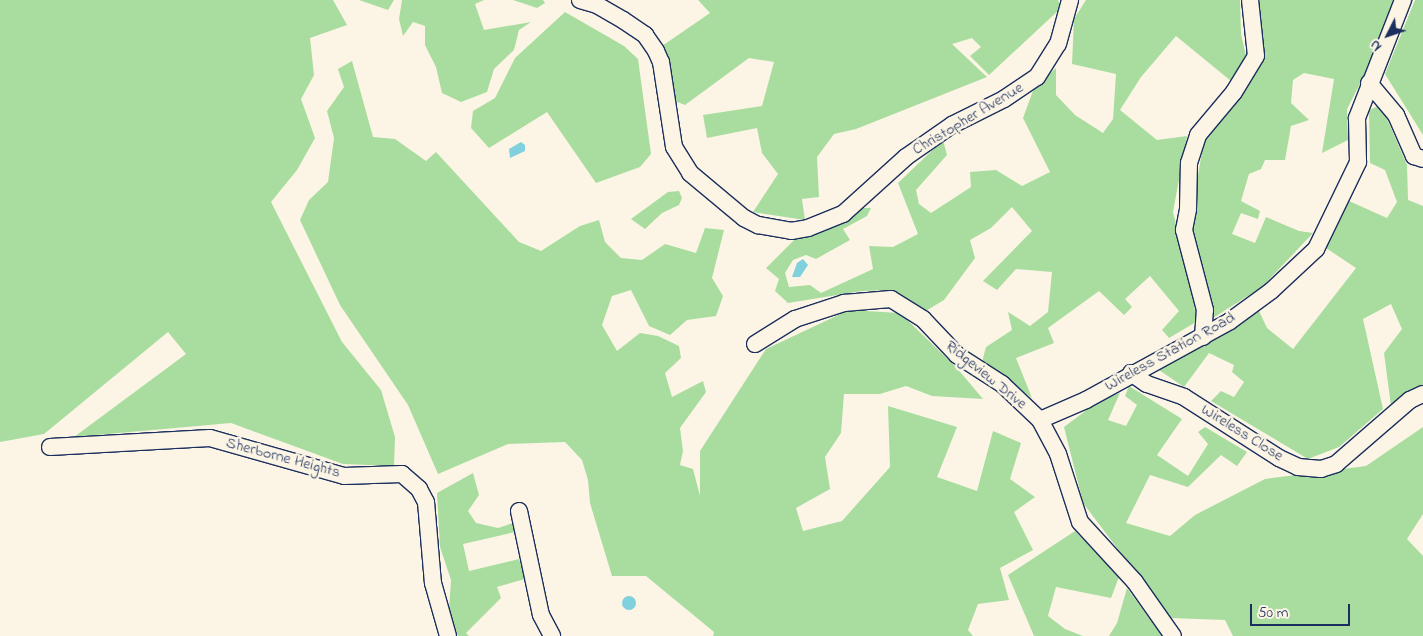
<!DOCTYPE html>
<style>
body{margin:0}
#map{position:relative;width:1423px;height:636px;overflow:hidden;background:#fcf5e5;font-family:"Indie Flower",sans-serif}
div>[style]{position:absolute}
.green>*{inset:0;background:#a9dd9f}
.water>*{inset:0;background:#81d0dd}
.round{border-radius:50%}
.roads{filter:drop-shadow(1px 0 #1b2f5e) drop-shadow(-1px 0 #1b2f5e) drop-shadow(0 1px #1b2f5e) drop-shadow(0 -1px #1b2f5e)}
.street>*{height:16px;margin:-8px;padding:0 8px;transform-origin:8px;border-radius:8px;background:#fcf5e5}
span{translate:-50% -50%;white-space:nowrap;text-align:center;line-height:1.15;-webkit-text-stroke:5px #fcf5e5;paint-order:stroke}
.street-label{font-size:16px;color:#1b2f5e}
.north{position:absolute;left:1363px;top:10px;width:50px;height:50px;-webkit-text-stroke:4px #fcf5e5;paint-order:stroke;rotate:229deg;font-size:14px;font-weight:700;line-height:20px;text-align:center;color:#1b2f5e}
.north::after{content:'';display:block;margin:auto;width:18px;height:22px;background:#1b2f5e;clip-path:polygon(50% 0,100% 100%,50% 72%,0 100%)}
.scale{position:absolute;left:1250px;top:604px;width:100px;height:22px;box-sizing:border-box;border:2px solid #1b2f5e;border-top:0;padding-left:6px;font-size:15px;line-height:18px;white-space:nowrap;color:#1b2f5e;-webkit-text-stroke:4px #fcf5e5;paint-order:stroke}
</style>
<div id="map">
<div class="green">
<i style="clip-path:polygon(0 0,333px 0,347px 25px,310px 38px,314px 75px,301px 99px,315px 138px,297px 170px,271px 202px,342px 342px,381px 390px,395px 437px,394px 466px,343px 464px,231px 423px,74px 437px,186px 354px,168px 332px,44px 434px,0 442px)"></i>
<i style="clip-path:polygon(359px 0,394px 0,388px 10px)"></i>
<i style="clip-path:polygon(402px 0,484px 0,475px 4px,484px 30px,531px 22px,519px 30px,514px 50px,494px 69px,487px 92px,461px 102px,442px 93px,436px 67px,425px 45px,425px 26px,413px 22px,403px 36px,399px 19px)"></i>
<i style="clip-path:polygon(513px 0,543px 0,545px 3px,537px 8px)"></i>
<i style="clip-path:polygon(698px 0,1058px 0,1061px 8px,989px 75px,970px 56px,981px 47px,972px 38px,952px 44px,987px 77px,856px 129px,834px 134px,817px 157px,819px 197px,802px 199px,805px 220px,753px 212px,778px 174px,762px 153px,757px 128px,707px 138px,703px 115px,762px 106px,774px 62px,749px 58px,685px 105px,675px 101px,662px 46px,710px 13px)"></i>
<i style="clip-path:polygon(1086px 0,1240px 0,1241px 34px,1246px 56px,1231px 81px,1176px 36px,1141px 77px,1120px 110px,1157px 140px,1187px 136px,1173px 212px,1193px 293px,1196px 322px,1169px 338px,1162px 330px,1179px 311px,1150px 276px,1125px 299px,1132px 307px,1124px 315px,1099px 291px,1048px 328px,1054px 343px,1016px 358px,1032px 398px,982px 362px,986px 347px,1012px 330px,1008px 312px,1030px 326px,1048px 312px,1052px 272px,1016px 269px,997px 290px,983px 281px,1032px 231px,1012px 207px,991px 228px,970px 240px,975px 258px,944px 300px,924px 312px,891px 290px,862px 291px,788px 303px,775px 291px,779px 279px,766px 268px,795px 239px,860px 208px,871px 208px,867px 216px,843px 229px,850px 240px,816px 259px,806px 255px,793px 260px,785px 273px,789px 287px,810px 285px,821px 293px,873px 269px,869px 246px,893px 247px,918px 234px,898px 183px,943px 140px,947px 155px,916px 190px,919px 204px,931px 213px,971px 187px,970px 172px,996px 170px,1022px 186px,1050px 172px,1023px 118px,1034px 88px,1056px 68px,1056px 95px,1075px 115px,1103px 133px,1113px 119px,1116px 74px,1072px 64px,1074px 19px)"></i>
<i style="clip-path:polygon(1258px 0,1396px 0,1381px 43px,1347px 109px,1348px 140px,1322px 153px,1334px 79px,1304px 73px,1293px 80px,1291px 103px,1309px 120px,1291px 126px,1285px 160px,1265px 160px,1261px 169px,1249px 174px,1241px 201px,1260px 211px,1258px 219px,1241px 213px,1232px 234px,1255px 243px,1266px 217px,1299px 231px,1313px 233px,1262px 287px,1213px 318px,1193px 237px,1197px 181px,1204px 140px,1261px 61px)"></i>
<i style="clip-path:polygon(1415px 0,1423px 0,1423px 135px,1385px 74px)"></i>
<i style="clip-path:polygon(565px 12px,624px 46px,638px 59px,651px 154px,640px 167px,596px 183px,547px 112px,489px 148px,471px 128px,473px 111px,495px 98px,515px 58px)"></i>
<i style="clip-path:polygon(352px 61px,373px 137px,395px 139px,426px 161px,436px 152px,519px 242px,541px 251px,580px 226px,599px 220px,605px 242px,621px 258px,642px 260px,665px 244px,696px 253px,705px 228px,724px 230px,712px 278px,723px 296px,716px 316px,687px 320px,670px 335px,649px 326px,631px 290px,612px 296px,602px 325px,617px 351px,640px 333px,658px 336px,679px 346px,681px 358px,665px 373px,672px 397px,703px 381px,706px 392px,680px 428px,683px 451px,680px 465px,693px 469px,700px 496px,700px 451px,766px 349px,849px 310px,900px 313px,956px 367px,983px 399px,932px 396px,906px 386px,880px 394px,844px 394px,841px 433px,825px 457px,830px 489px,796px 508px,803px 531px,842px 521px,890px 467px,888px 406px,957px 427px,937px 477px,977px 491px,993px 431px,1021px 443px,1010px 479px,1035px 497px,1014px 512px,1033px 550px,1000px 568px,1009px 600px,978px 604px,968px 630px,973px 636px,713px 636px,714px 632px,646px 576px,612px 576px,590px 503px,588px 480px,582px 460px,565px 442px,508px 444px,438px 474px,408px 405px,340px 305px,300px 220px,309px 200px,328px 182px,334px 138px,327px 111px,344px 87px,338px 69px)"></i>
<i style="clip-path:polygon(1381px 105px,1407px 165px,1408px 200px,1423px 206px,1423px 389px,1391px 406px,1384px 353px,1402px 329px,1391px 304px,1363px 319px,1383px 409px,1339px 447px,1308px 459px,1211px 401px,1221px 391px,1234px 397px,1244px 382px,1232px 372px,1234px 365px,1209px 353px,1184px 387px,1159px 370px,1259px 311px,1267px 328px,1293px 349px,1356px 268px,1326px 248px,1349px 201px,1387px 218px,1397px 202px,1385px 170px,1370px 163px,1369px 110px)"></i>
<i style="clip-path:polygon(679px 191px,682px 198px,679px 205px,662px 213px,645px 229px,631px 219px,668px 192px)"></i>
<i style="clip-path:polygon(1129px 386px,1182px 419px,1157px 455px,1188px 476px,1208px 444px,1198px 432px,1205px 427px,1247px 452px,1237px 466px,1221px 455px,1188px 487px,1150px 475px,1126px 523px,1170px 536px,1195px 515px,1265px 479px,1366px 466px,1423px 427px,1423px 514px,1407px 539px,1423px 556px,1423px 636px,1233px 636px,1225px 620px,1170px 618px,1083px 503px,1064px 427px,1100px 400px,1120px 393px,1108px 420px,1126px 426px,1137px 405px,1125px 396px)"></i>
<i style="clip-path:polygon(473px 473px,479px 495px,468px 511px,476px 523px,498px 528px,513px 523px,515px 532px,463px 544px,469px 571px,519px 559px,525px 579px,497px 587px,501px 598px,466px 633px,469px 636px,458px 636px,449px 610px,451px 580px,440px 547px,437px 493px)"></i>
<i style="clip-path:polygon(1075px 531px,1119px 577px,1111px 598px,1056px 587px,1048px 616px,1065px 629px,1083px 636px,1034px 636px,1008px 575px)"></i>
<i style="clip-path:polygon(1127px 588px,1162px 636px,1109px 636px,1117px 623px)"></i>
</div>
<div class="water">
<i style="clip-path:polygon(521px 142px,525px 145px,525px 151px,510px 158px,509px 149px)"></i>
<i style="clip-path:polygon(803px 259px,808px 265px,800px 277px,792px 277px,797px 263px)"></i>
<i class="round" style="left:622px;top:596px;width:14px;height:14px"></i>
</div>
<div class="roads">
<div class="street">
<i style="left:580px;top:0;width:18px;rotate:16deg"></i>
<i style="left:597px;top:5px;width:30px;rotate:30deg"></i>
<i style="left:623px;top:20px;width:27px;rotate:34deg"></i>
<i style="left:645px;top:35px;width:19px;rotate:55deg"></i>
<i style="left:656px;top:51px;width:12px;rotate:66deg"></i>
<i style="left:661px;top:62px;width:86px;rotate:81.3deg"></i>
<i style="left:674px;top:147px;width:31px;rotate:58deg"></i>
<i style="left:690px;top:173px;width:70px;rotate:39.8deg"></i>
<i style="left:744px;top:218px;width:16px;rotate:27deg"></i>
<i style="left:758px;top:225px;width:34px;rotate:10deg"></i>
<i style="left:791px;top:231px;width:17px;rotate:-10deg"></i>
<i style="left:808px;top:228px;width:38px;rotate:-22deg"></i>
<i style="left:843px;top:214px;width:85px;rotate:-42.1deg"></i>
<i style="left:906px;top:157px;width:56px;rotate:-34.8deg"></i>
<i style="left:952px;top:125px;width:58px;rotate:-26.6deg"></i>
<i style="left:1004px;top:99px;width:40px;rotate:-34deg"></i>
<i style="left:1037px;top:77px;width:39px;rotate:-58deg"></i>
<i style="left:1058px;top:44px;width:46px;rotate:-74.7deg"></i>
<i style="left:1369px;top:83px;width:42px;rotate:49.8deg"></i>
<i style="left:1396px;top:115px;width:45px;rotate:66.3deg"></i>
<i style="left:1414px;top:156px;width:9px;rotate:18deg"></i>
<i style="left:1203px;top:337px;width:27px;rotate:-86deg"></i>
<i style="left:1205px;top:310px;width:83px;rotate:-104.7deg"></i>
<i style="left:1184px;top:230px;width:21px;rotate:-79deg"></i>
<i style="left:1188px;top:209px;width:46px;rotate:-88.8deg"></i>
<i style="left:1189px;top:163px;width:29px;rotate:-72deg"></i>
<i style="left:1198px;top:135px;width:56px;rotate:-50.1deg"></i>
<i style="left:1234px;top:92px;width:42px;rotate:-58.6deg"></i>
<i style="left:1256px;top:56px;width:56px;rotate:-96.1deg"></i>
<i style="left:755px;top:344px;width:47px;rotate:-32deg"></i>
<i style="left:795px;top:319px;width:52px;rotate:-18.1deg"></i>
<i style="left:844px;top:303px;width:47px;rotate:-4.9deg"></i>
<i style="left:891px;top:299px;width:38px;rotate:32deg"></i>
<i style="left:923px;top:319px;width:50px;rotate:46.6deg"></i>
<i style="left:957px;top:355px;width:54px;rotate:32.8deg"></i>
<i style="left:1002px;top:384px;width:52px;rotate:43.5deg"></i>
<i style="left:1040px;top:420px;width:38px;rotate:62deg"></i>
<i style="left:1058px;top:454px;width:71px;rotate:72.1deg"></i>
<i style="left:1080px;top:522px;width:81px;rotate:47.5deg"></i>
<i style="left:1135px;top:582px;width:66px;rotate:54.9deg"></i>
<i style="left:1131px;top:373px;width:19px;rotate:35deg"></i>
<i style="left:1147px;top:384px;width:39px;rotate:19deg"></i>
<i style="left:1184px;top:397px;width:113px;rotate:32.7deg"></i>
<i style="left:1279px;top:458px;width:21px;rotate:25deg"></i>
<i style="left:1298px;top:467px;width:23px;rotate:5deg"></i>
<i style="left:1321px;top:469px;width:16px;rotate:-18deg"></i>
<i style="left:1336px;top:464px;width:98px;rotate:-40.9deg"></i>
<i style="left:1410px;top:400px;width:14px;rotate:-25deg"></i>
<i style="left:1040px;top:420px;width:50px;rotate:-23.5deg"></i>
<i style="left:1086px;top:400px;width:164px;rotate:-28.7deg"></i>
<i style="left:1230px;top:321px;width:51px;rotate:-36.2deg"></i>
<i style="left:1271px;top:291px;width:62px;rotate:-43deg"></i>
<i style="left:1316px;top:249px;width:97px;rotate:-64.2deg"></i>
<i style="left:1358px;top:162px;width:44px;rotate:-91.3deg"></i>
<i style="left:1357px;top:118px;width:127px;rotate:-68.7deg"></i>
<i style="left:50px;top:447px;width:160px;rotate:-3.2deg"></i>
<i style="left:210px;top:438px;width:139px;rotate:15.8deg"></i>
<i style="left:344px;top:476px;width:58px;rotate:-2deg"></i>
<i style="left:402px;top:474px;width:23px;rotate:41deg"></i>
<i style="left:419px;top:489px;width:15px;rotate:62deg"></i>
<i style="left:426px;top:502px;width:81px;rotate:85.1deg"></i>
<i style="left:433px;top:583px;width:55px;rotate:74.2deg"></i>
<i style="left:519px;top:511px;width:106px;rotate:78.1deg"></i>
<i style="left:541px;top:615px;width:24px;rotate:62deg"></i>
</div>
</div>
<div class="street-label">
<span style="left:968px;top:119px;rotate:-31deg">Christopher Avenue</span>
<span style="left:1170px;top:352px;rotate:-29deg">Wireless Station Road</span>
<span style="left:986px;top:375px;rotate:39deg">Ridgeview Drive</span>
<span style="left:1242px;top:433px;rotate:32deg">Wireless Close</span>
<span style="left:283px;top:458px;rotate:15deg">Sherborne Heights</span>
</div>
<div class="north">N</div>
<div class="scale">50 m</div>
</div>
